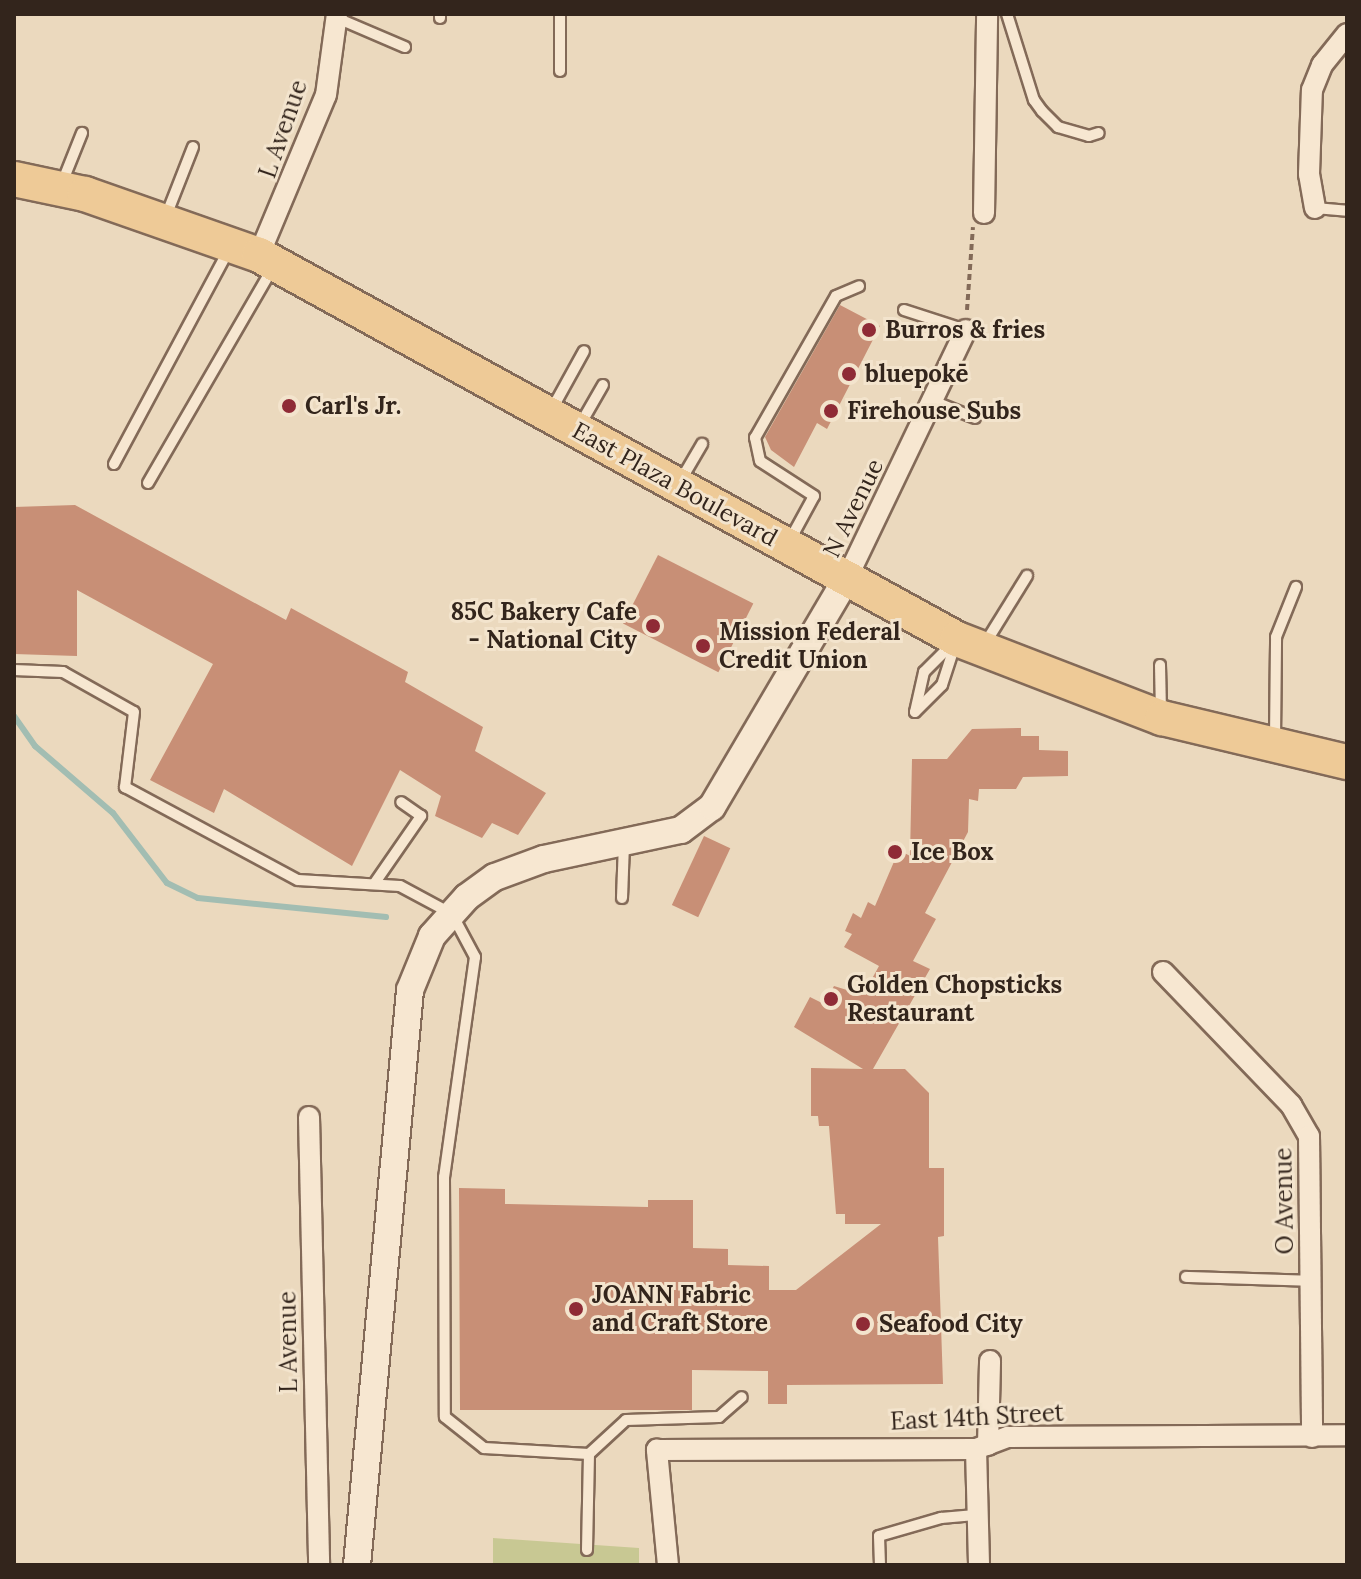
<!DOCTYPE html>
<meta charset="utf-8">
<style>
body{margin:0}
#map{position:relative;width:1361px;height:1579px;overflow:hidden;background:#ebd9be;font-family:Lora,serif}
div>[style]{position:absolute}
.green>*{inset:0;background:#c8c893}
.stream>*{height:6px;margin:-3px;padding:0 3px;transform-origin:3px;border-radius:3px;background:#a2bdb2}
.building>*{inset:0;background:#c88f76;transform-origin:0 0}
.path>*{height:4px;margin-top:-2px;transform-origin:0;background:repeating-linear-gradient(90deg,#836a58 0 6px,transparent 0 10px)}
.roads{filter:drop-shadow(2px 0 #836a58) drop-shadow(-2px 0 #836a58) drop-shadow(0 2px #836a58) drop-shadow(0 -2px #836a58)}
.service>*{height:10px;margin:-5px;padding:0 5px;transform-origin:5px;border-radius:5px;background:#f7e7d1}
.minor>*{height:20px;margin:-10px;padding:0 10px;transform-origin:10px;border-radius:10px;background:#f7e7d1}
.tertiary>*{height:26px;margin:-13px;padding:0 13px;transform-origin:13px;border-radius:13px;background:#f7e7d1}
.primary>*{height:34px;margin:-17px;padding:0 17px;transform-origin:17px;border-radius:17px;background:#eeca97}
.dots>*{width:22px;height:22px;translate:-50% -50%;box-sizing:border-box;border:4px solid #f3e4cd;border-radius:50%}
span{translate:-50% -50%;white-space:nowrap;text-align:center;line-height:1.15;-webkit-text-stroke:6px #f3e4cd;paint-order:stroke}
.street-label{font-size:24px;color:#33251c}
.poi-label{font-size:24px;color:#33251c;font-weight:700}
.left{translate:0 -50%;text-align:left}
.right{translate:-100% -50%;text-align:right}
.frame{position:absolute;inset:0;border:16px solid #33251c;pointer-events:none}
</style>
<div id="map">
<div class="green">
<i style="clip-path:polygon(493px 1538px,639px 1548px,639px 1565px,493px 1565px)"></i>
</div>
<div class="stream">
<i style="left:14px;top:716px;width:37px;rotate:55deg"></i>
<i style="left:35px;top:746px;width:103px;rotate:40.7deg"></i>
<i style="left:113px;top:813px;width:88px;rotate:52.4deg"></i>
<i style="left:167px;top:883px;width:34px;rotate:26deg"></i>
<i style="left:198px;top:898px;width:189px;rotate:5.8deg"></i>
</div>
<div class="building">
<i style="clip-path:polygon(840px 305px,880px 326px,827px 429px,817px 423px,794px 467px,771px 450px,765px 437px)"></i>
<i style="clip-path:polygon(75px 505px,286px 620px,291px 608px,408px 672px,405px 682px,483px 727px,475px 751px,546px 793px,518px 835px,492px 823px,482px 838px,435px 816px,441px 796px,400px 770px,352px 866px,224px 789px,214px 813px,150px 780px,213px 664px,77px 590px,77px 656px,14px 654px,14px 507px)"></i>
<i style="left:658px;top:555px;width:107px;height:77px;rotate:27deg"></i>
<i style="clip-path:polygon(1021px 728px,1021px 736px,1039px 736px,1039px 750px,1068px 751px,1068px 776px,1023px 777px,1016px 789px,979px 789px,978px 801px,969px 799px,968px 832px,925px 913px,936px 919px,913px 961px,930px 969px,873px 1069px,905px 1069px,929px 1093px,929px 1168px,944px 1168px,944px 1236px,938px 1237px,943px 1384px,787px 1385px,787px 1404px,768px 1404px,768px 1371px,692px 1370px,692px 1410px,460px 1410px,459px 1188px,505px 1189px,505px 1204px,648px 1207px,648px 1200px,693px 1200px,693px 1248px,728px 1249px,728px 1265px,769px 1266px,769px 1290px,796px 1290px,881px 1224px,845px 1224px,845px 1214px,836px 1214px,829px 1126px,819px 1126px,818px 1116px,811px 1116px,811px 1068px,863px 1069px,794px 1027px,810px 997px,824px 1004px,834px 986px,863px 995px,879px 966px,844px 947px,852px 934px,845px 931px,853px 913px,861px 918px,868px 902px,875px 906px,899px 850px,910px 856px,912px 759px,947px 759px,972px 729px)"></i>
<i style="left:704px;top:836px;width:29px;height:76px;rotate:25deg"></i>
</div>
<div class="path">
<i style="left:967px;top:310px;width:83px;rotate:-85.9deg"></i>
</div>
<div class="roads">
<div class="service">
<i style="left:1007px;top:14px;width:90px;rotate:72.6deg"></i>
<i style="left:1034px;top:100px;width:14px;rotate:54deg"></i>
<i style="left:1042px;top:111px;width:23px;rotate:45deg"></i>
<i style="left:1058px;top:127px;width:32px;rotate:16deg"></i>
<i style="left:1089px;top:136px;width:10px;rotate:-17deg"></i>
<i style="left:337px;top:18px;width:74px;rotate:23.1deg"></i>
<i style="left:440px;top:18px;width:4px;rotate:-90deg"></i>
<i style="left:560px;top:71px;width:57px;rotate:-90deg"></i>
<i style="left:62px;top:183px;width:54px;rotate:-68.2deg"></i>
<i style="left:1315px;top:208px;width:32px;rotate:5deg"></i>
<i style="left:166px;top:216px;width:74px;rotate:-68.6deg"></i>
<i style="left:904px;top:310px;width:65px;rotate:17.9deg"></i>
<i style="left:935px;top:402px;width:43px;rotate:21.8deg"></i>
<i style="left:552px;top:409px;width:66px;rotate:-61.1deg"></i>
<i style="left:580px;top:425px;width:46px;rotate:-60.1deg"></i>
<i style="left:114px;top:464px;width:242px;rotate:-61.8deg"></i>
<i style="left:681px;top:480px;width:42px;rotate:-59.7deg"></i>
<i style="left:148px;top:483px;width:250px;rotate:-59.9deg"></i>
<i style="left:790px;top:540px;width:50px;rotate:-61.4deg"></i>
<i style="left:814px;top:496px;width:64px;rotate:-147.1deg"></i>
<i style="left:760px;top:461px;width:24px;rotate:-102deg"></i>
<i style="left:755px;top:438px;width:163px;rotate:-60.3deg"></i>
<i style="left:836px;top:296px;width:25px;rotate:-23deg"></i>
<i style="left:986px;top:642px;width:78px;rotate:-58.2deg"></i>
<i style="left:1160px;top:665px;width:46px;rotate:88.8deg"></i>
<i style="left:14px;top:670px;width:49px;rotate:2.3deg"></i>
<i style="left:63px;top:672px;width:81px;rotate:29.4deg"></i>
<i style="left:134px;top:712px;width:76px;rotate:96.8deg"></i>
<i style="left:125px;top:787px;width:196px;rotate:28.3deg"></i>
<i style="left:298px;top:880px;width:102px;rotate:3.4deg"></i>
<i style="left:400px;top:886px;width:59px;rotate:28.3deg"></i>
<i style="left:452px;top:914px;width:49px;rotate:61.9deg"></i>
<i style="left:475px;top:957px;width:222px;rotate:98deg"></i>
<i style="left:444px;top:1177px;width:240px;rotate:89.8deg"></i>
<i style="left:445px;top:1417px;width:50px;rotate:38.5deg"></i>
<i style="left:484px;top:1448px;width:105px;rotate:3.3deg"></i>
<i style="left:589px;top:1454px;width:96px;rotate:91.2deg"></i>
<i style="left:915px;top:712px;width:41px;rotate:-77.3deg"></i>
<i style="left:924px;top:672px;width:40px;rotate:-45deg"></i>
<i style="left:915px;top:712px;width:38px;rotate:-45deg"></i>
<i style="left:942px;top:685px;width:42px;rotate:-72deg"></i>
<i style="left:1275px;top:739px;width:102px;rotate:-89.4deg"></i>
<i style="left:1276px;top:637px;width:54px;rotate:-68.2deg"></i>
<i style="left:374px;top:884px;width:83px;rotate:-55.3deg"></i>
<i style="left:421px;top:816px;width:24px;rotate:-145deg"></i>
<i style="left:622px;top:898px;width:54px;rotate:-87.9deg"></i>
<i style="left:1186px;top:1277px;width:125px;rotate:1.8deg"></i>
<i style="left:589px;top:1454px;width:50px;rotate:-42.6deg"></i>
<i style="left:626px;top:1420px;width:93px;rotate:-1.8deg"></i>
<i style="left:719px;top:1417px;width:30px;rotate:-41deg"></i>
<i style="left:880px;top:1565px;width:29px;rotate:-92deg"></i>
<i style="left:879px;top:1536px;width:65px;rotate:-16.2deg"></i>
<i style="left:941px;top:1518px;width:37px;rotate:-5deg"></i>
</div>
<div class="minor">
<i style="left:1315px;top:208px;width:35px;rotate:-100deg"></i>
<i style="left:1309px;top:174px;width:84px;rotate:-88deg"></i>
<i style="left:1312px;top:90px;width:27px;rotate:-68deg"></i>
<i style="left:1322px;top:65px;width:40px;rotate:-51deg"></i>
<i style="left:984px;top:213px;width:199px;rotate:-89.1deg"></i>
<i style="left:259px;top:255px;width:173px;rotate:-67.3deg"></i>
<i style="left:326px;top:95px;width:82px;rotate:-82.3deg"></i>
<i style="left:847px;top:578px;width:275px;rotate:-64.4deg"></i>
<i style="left:1163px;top:972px;width:185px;rotate:46.1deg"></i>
<i style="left:1291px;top:1105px;width:36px;rotate:60deg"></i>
<i style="left:1309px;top:1136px;width:301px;rotate:89.4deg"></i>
<i style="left:309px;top:1117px;width:448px;rotate:88.7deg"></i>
<i style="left:988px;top:1445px;width:84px;rotate:-88.6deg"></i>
<i style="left:976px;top:1449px;width:116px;rotate:88.5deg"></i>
<i style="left:668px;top:1565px;width:116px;rotate:-95.5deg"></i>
<i style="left:657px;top:1450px;width:319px;rotate:-0.2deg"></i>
<i style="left:976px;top:1449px;width:34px;rotate:-21deg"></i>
<i style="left:1008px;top:1437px;width:339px;rotate:-0.3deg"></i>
</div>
<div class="tertiary">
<i style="left:357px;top:1565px;width:577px;rotate:-84.73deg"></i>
<i style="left:410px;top:990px;width:58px;rotate:-67.8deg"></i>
<i style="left:432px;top:936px;width:52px;rotate:-48.1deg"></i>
<i style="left:467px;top:897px;width:34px;rotate:-36deg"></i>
<i style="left:495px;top:877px;width:52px;rotate:-20.2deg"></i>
<i style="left:544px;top:859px;width:140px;rotate:-12deg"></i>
<i style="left:681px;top:830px;width:39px;rotate:-37deg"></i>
<i style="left:712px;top:807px;width:266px;rotate:-59.5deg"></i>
</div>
<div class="primary">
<i style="left:14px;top:179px;width:73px;rotate:11.9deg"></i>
<i style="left:85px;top:194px;width:184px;rotate:19.3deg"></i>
<i style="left:259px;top:255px;width:797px;rotate:28.82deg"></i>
<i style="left:957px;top:639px;width:220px;rotate:21.1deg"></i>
<i style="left:1162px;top:718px;width:190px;rotate:13.4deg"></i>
</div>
</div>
<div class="dots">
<i style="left:869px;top:330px;background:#8f2b36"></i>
<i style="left:849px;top:374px;background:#8f2b36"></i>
<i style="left:289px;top:406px;background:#8f2b36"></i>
<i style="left:831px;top:411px;background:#8f2b36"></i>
<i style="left:653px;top:626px;background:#8f2b36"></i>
<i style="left:703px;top:646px;background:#8f2b36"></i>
<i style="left:895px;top:852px;background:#8f2b36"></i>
<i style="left:831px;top:999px;background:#8f2b36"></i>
<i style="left:576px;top:1309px;background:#8f2b36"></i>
<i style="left:863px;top:1324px;background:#8f2b36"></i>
</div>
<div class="street-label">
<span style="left:283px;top:129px;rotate:-71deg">L Avenue</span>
<span style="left:675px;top:484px;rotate:29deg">East Plaza Boulevard</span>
<span style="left:853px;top:508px;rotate:-64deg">N Avenue</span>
<span style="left:1284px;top:1201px;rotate:-91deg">O Avenue</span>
<span style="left:288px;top:1342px;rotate:-91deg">L Avenue</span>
<span style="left:977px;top:1417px;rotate:-3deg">East 14th Street</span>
</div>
<div class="poi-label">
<span class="left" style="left:885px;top:330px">Burros &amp; fries</span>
<span class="left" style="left:865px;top:374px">bluepokē</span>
<span class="left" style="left:305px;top:406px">Carl's Jr.</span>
<span class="left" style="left:847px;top:411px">Firehouse Subs</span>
<span class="right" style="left:637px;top:626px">85C Bakery Cafe<br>- National City</span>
<span class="left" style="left:719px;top:646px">Mission Federal<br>Credit Union</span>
<span class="left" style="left:911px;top:852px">Ice Box</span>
<span class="left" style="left:847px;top:999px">Golden Chopsticks<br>Restaurant</span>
<span class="left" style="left:592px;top:1309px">JOANN Fabric<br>and Craft Store</span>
<span class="left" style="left:879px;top:1324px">Seafood City</span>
</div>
<div class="frame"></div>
</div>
